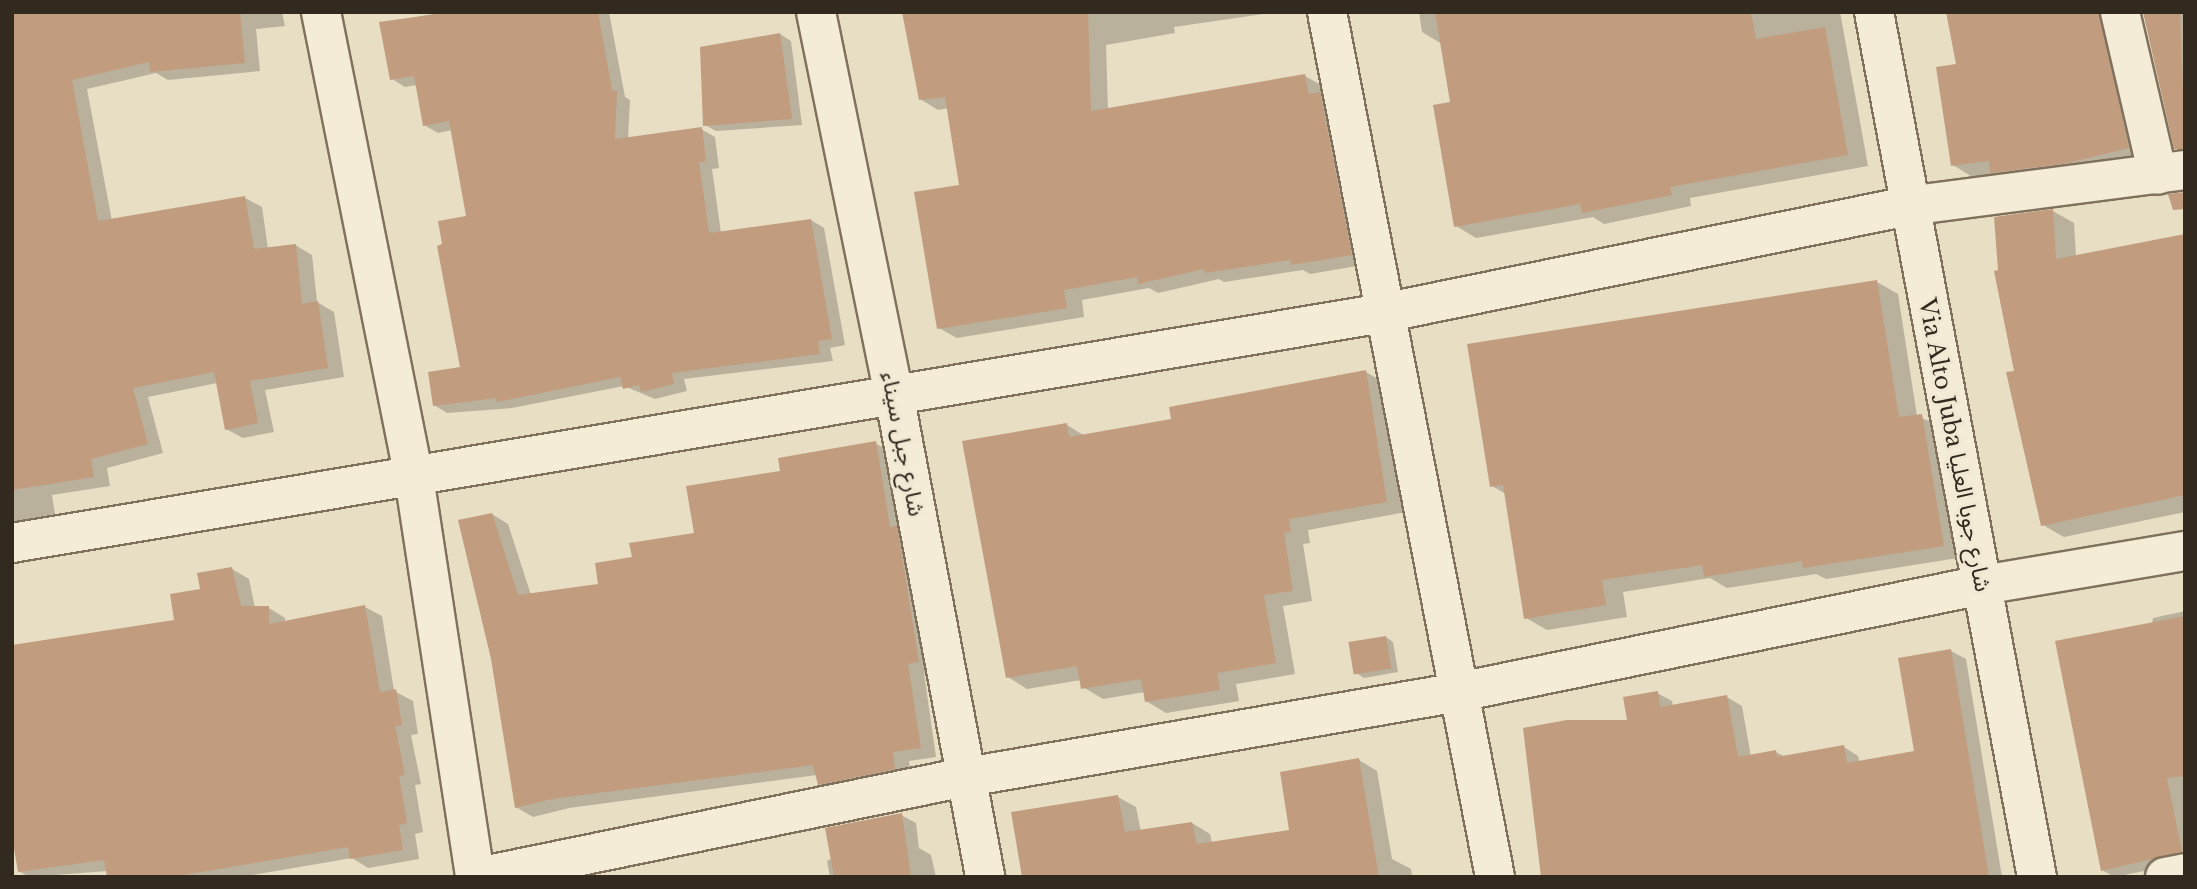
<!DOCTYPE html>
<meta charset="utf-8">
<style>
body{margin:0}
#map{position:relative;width:2197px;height:889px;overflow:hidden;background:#e8dec4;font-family:"Libre Baskerville","Noto Sans Arabic",serif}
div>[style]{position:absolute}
.shadow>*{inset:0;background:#0003}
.building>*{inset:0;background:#c19c7f;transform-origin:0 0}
.roads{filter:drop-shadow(2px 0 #80715d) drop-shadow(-2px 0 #80715d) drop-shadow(0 2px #80715d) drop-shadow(0 -2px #80715d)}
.minor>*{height:38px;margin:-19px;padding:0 19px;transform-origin:19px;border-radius:19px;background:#f4ecd6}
span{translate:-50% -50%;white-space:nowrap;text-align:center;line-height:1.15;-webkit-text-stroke:6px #f0e8d3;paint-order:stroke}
.street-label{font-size:23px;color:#32291f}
.frame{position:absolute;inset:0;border:14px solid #32291f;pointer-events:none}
</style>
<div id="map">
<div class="shadow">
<i style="clip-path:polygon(12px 12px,282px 12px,285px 26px,256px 29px,260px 71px,168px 80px,156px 73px,87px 89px,112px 221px,245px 198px,262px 207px,268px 249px,295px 245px,312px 255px,317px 302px,334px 312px,344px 377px,265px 390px,274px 432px,243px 438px,226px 429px,217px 383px,148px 397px,163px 453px,107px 468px,110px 486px,52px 495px,55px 514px,12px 522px)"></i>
<i style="clip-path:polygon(443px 12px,609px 12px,625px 97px,630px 100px,628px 139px,701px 129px,715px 137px,719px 168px,712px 169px,721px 233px,811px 220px,824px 228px,845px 345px,830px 348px,833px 361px,684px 379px,687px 391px,655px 399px,624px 386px,512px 408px,447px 413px,434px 405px,462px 369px,444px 246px,468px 217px,452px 130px,438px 133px,424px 125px,417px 85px,405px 87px,392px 79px,381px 24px)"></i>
<i style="clip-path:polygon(904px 12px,1277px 12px,1174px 27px,1175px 33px,1106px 45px,1108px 110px,1305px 76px,1323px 86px,1369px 264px,1310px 274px,1303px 270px,1224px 282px,1219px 279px,1158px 293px,1149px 288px,1082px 300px,1084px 317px,957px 338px,939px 328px,961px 186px,949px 108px,938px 110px,920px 99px)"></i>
<i style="clip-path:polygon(1419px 12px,1840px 12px,1868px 166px,1690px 198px,1691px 206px,1604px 224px,1593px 217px,1476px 238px,1456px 226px,1452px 104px,1442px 44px,1422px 32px)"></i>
<i style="clip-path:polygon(1948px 12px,2125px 12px,2150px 159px,2013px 184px,1996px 174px,1974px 178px,1953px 165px,1958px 66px)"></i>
<i style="clip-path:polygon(2144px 12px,2185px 12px,2185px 153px,2176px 148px)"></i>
<i style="clip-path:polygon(780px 34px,791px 41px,802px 125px,716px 131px,705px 125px)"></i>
<i style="clip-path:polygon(2053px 211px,2074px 223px,2076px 257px,2185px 236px,2185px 512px,2064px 537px,2043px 525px,2016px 372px)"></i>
<i style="clip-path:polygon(1877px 282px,1898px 294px,1917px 416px,1943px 427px,1964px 557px,1826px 579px,1816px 574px,1727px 588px,1710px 578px,1623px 592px,1627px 617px,1547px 630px,1526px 618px,1506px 494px,1492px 486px)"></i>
<i style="clip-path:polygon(1366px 372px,1385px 383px,1406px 512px,1308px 530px,1310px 543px,1303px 544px,1312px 601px,1283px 606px,1295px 674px,1236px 684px,1239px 701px,1166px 713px,1146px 701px,1145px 692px,1103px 699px,1083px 687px,1081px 680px,1027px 689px,1008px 677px,1067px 425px,1085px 436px,1174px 420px)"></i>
<i style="clip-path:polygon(875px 443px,892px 453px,935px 671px,924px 673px,936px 757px,909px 761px,911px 778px,836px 794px,819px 784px,817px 775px,569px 808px,533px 817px,516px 807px,492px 514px,508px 524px,531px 595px,600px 586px,634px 558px,696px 534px,782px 472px)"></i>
<i style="clip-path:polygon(232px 569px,249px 579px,255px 608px,269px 608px,285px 618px,285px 622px,365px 607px,382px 616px,394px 691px,413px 701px,418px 734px,411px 735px,421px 784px,415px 785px,423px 832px,415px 834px,419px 859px,368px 868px,352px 858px,241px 877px,109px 877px,108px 871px,29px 877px,19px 871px,176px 621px,202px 591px)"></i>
<i style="clip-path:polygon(2185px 611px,2185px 863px,2114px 877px,2102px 870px,2153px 618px)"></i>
<i style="clip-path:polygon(1386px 637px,1393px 642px,1398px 672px,1364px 678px,1356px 673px)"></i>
<i style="clip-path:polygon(1951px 651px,1966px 659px,2002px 877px,1542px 877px,1629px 722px,1657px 693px,1672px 701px,1673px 707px,1727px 697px,1742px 706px,1751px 757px,1776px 752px,1785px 757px,1844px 747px,1858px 756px,1860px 763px,1916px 753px)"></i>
<i style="clip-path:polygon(1359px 760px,1377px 771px,1392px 859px,1411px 869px,1412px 877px,1024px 877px,1118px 797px,1136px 807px,1141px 832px,1192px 823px,1210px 834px,1212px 843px,1291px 831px)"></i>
<i style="clip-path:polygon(901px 815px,916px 823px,919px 848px,931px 855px,936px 877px,830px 877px,827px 861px)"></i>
</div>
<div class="building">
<i style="clip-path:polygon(12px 12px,240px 12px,245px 63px,150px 72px,149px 62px,72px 80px,98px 221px,245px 196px,254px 249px,296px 244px,302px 304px,318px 301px,328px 368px,250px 381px,258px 423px,225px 430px,214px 372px,133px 388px,148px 444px,91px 459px,94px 477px,12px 490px)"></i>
<i style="clip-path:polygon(451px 12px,598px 12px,612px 90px,617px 91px,615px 139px,702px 127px,706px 161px,699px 162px,709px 233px,811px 219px,832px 339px,818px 341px,820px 354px,672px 373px,674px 384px,641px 392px,639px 385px,623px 389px,620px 377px,497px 402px,496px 398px,433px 406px,428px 372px,460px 367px,437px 246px,442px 244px,438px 221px,466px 216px,449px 121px,423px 126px,414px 76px,390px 80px,379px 22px)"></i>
<i style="clip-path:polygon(902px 12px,1088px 12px,1091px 111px,1305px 74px,1309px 94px,1320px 92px,1352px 255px,1291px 265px,1290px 260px,1205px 273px,1204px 269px,1138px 284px,1137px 277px,1064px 290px,1067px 308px,937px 329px,914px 192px,959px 185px,945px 97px,919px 100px)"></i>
<i style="clip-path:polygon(1435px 12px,1751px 12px,1756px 39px,1825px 27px,1848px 155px,1670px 187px,1672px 195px,1582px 213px,1580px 204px,1454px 227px,1433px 105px,1450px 102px)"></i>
<i style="clip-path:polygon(1946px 12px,2099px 12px,2129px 148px,2063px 164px,1990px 173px,1989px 161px,1951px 166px,1936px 67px,1956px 64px)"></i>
<i style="clip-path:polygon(2143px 12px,2180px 12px,2185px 149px,2174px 149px)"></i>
<i style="clip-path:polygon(780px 33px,792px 119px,703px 126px,700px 47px)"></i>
<i style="clip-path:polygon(2185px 192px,2185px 209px,2173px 210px,2168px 194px)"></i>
<i style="clip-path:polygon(2053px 209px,2056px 259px,2185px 234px,2185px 495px,2041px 526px,2006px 372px,2014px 371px,1994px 271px,1998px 270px,1994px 217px)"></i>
<i style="clip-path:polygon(1877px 280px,1899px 417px,1922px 414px,1944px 546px,1803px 568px,1802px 561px,1704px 577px,1702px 565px,1602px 580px,1606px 605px,1524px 619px,1503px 485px,1490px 487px,1467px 344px)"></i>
<i style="clip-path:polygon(1366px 370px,1387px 502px,1289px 519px,1291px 532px,1284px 533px,1293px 591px,1264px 595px,1276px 663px,1217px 673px,1220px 690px,1145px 702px,1141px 679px,1081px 689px,1077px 666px,1006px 678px,962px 441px,1067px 423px,1069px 437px,1171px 419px,1169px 407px)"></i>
<i style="clip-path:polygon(876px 441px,890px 527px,897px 526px,919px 662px,908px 664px,921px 748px,893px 752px,895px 769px,818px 785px,813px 765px,552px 799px,515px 808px,491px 659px,458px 520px,492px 513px,518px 595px,598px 584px,595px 563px,632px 557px,629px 543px,694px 533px,686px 486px,780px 471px,778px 458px)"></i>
<i style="clip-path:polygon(232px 567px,241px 606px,269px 606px,269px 624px,365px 605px,380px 692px,396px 689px,402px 725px,395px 726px,405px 775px,399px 776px,407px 823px,399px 825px,403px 850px,350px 859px,348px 847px,172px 877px,107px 877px,104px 860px,18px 872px,12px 837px,12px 645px,174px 620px,170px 594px,200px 589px,197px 573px)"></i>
<i style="clip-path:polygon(2185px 616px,2185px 776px,2167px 778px,2182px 852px,2101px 871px,2055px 641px)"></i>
<i style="left:1386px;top:636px;width:33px;height:38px;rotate:81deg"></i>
<i style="clip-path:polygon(1951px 649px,1989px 877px,1541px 877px,1523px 728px,1567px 720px,1627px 720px,1623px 697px,1658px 691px,1660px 707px,1727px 695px,1738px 757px,1776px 750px,1777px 757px,1844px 745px,1847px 763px,1914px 751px,1898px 658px)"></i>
<i style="clip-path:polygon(1359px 758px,1379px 877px,1022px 877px,1011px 812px,1118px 795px,1125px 832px,1192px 822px,1197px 844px,1289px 830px,1280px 772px)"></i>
<i style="clip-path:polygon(902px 813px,911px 877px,834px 877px,825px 828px)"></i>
</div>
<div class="roads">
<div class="minor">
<i style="left:321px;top:12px;width:474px;rotate:78.7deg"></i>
<i style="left:414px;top:477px;width:405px;rotate:81.3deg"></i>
<i style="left:816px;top:12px;width:390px;rotate:78.5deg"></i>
<i style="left:894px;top:394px;width:491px;rotate:79.3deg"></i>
<i style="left:1327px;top:12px;width:881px;rotate:79.01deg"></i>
<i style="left:1874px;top:12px;width:880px;rotate:79.33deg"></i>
<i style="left:2120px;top:12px;width:167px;rotate:76.9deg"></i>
<i style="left:12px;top:543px;width:1390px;rotate:-9.52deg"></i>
<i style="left:1383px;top:313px;width:536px;rotate:-11.52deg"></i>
<i style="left:1908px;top:206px;width:279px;rotate:-7.4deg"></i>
<i style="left:478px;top:877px;width:499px;rotate:-11.6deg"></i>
<i style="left:967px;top:777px;width:499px;rotate:-9.8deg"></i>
<i style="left:1459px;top:692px;width:534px;rotate:-11.56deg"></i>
<i style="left:1982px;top:585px;width:206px;rotate:-9.5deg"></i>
<i style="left:2165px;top:877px;width:20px;rotate:-11deg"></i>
</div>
</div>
<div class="street-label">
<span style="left:903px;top:444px;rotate:79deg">شارع جبل سيناء</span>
<span style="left:1955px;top:445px;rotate:79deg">Via Alto Juba شارع جوبا العليا</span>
</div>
<div class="frame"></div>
</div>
